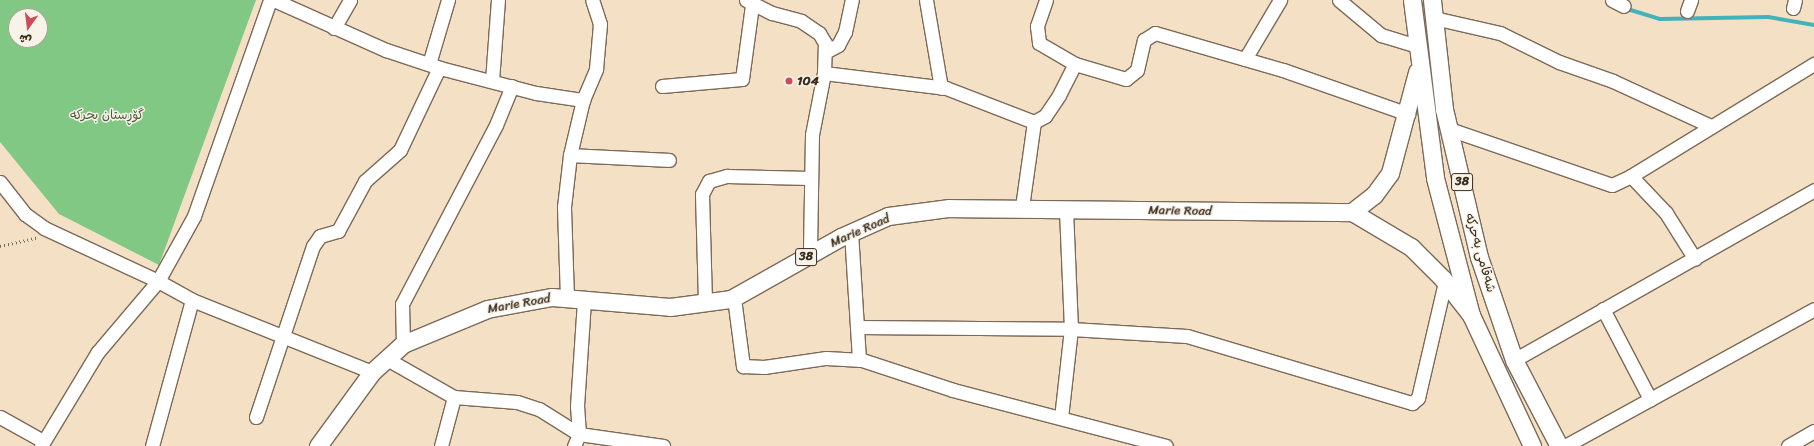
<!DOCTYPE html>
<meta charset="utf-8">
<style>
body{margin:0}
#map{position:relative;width:1814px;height:446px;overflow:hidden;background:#f4e0c5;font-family:Sriracha,"Playpen Sans Arabic",sans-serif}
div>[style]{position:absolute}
.green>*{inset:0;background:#81c884}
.stream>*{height:4px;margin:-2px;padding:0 2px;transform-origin:2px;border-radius:2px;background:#42b2bc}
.path>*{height:2.5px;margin-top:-1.25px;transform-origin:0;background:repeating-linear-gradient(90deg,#7c6a58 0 1px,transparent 0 4px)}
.roads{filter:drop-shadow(1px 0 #7c6a58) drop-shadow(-1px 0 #7c6a58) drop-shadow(0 1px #7c6a58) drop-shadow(0 -1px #7c6a58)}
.minor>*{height:13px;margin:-6.5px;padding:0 6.5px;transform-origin:6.5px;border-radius:6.5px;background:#fff}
.major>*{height:17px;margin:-8.5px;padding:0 8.5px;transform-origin:8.5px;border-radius:8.5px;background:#fff}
.dots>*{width:11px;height:11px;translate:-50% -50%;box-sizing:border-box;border:2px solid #f7f3e8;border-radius:50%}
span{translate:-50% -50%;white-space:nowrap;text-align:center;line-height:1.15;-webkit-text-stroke:3px #f7f3e8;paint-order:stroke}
.shield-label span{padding:1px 3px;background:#f7f3e8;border:1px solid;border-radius:3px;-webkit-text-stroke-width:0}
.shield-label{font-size:12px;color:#3b2a1e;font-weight:700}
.poi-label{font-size:13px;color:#3b2a1e;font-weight:700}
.left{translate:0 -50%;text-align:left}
.park-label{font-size:13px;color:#50593d}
.street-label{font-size:13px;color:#3b2a1e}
.north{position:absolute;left:8px;top:8px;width:40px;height:40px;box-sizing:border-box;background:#f7f3e8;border:1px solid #aca397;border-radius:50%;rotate:194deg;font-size:11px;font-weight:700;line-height:16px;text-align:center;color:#3b2a1e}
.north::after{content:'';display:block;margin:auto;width:14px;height:18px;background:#d1495b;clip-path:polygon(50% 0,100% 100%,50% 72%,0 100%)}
</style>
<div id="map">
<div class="green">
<i style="clip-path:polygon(evenodd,0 0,256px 0,159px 265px,59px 214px,0 142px,0 0,16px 16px,40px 16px,40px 40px,16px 40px,16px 16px)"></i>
</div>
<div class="stream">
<i style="left:1624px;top:8px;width:38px;rotate:17deg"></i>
<i style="left:1660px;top:19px;width:108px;rotate:-1.1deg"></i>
<i style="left:1768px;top:17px;width:47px;rotate:9.9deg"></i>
</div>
<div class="path">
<i style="left:0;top:246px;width:37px;rotate:-13deg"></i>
</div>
<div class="roads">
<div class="minor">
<i style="left:274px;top:0;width:123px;rotate:24.1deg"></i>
<i style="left:386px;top:50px;width:57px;rotate:18.4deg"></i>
<i style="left:440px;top:68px;width:99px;rotate:14.6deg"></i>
<i style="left:536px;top:93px;width:48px;rotate:8.5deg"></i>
<i style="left:746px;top:0;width:29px;rotate:27deg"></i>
<i style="left:772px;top:13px;width:30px;rotate:15deg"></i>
<i style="left:801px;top:21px;width:22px;rotate:34deg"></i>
<i style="left:819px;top:33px;width:12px;rotate:59deg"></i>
<i style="left:825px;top:43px;width:30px;rotate:92deg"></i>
<i style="left:824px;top:73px;width:63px;rotate:101deg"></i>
<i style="left:812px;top:135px;width:120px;rotate:91deg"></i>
<i style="left:926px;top:0;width:89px;rotate:80.3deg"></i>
<i style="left:1046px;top:0;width:28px;rotate:109deg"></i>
<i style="left:1037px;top:26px;width:17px;rotate:83deg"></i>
<i style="left:1039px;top:43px;width:42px;rotate:30.3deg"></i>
<i style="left:1075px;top:64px;width:53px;rotate:16.4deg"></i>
<i style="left:1126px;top:79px;width:14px;rotate:-39deg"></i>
<i style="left:1137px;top:70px;width:31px;rotate:-77deg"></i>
<i style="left:1144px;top:40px;width:13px;rotate:-32deg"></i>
<i style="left:1155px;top:33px;width:133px;rotate:16.1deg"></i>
<i style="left:1283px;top:70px;width:133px;rotate:19.4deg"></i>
<i style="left:1339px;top:0;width:55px;rotate:39.8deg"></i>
<i style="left:1381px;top:35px;width:39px;rotate:17deg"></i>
<i style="left:1612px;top:0;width:13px;rotate:27deg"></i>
<i style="left:1793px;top:8px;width:8px;rotate:-76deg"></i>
<i style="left:1687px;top:11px;width:12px;rotate:-70deg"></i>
<i style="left:1434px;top:18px;width:68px;rotate:12.8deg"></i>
<i style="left:1500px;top:33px;width:66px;rotate:26.2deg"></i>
<i style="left:1559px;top:62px;width:57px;rotate:19.4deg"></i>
<i style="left:1613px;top:81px;width:108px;rotate:24.7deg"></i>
<i style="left:334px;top:28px;width:32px;rotate:-60deg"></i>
<i style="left:825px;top:52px;width:15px;rotate:-28deg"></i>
<i style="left:838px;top:45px;width:15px;rotate:-62deg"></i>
<i style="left:845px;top:32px;width:33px;rotate:-78deg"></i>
<i style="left:1245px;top:59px;width:69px;rotate:-59.3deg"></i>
<i style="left:429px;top:64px;width:67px;rotate:-73.5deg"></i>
<i style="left:824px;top:73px;width:123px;rotate:7deg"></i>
<i style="left:946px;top:88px;width:94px;rotate:21.1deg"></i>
<i style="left:492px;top:81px;width:81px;rotate:-85.8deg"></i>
<i style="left:662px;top:86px;width:80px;rotate:-5deg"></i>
<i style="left:742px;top:79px;width:75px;rotate:-82.3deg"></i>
<i style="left:1449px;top:129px;width:172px;rotate:19deg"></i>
<i style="left:1612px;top:185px;width:21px;rotate:-25deg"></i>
<i style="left:1631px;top:176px;width:51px;rotate:46.6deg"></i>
<i style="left:1666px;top:213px;width:54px;rotate:57.8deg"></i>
<i style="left:570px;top:155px;width:99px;rotate:2.9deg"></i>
<i style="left:1631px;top:176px;width:215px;rotate:-31.5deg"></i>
<i style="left:0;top:182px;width:41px;rotate:52deg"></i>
<i style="left:25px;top:214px;width:24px;rotate:36deg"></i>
<i style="left:44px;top:228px;width:126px;rotate:24.9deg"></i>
<i style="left:158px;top:281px;width:39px;rotate:29deg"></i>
<i style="left:192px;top:300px;width:194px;rotate:21.8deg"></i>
<i style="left:1022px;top:207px;width:86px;rotate:-82deg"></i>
<i style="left:1034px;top:122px;width:13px;rotate:-29deg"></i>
<i style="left:1045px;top:116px;width:25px;rotate:-56deg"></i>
<i style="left:1059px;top:95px;width:35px;rotate:-63deg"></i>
<i style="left:851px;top:232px;width:128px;rotate:86.4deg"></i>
<i style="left:567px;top:298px;width:91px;rotate:-91.9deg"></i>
<i style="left:564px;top:207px;width:52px;rotate:-83.4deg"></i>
<i style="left:570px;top:155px;width:57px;rotate:-76.7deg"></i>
<i style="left:583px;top:100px;width:34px;rotate:-67deg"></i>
<i style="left:596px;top:69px;width:45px;rotate:-84.9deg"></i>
<i style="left:600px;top:24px;width:25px;rotate:-108deg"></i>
<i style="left:734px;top:298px;width:69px;rotate:82.5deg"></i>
<i style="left:743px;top:366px;width:21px;rotate:3deg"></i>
<i style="left:764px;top:367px;width:63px;rotate:-8.3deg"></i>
<i style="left:826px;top:358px;width:36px;rotate:3deg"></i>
<i style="left:862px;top:360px;width:96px;rotate:18.2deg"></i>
<i style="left:953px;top:390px;width:220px;rotate:14.7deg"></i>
<i style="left:705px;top:302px;width:108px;rotate:-91.6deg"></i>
<i style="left:702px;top:194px;width:15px;rotate:-62deg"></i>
<i style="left:709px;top:181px;width:19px;rotate:-16deg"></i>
<i style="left:727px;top:176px;width:82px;rotate:1.4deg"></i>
<i style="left:1603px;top:309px;width:102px;rotate:62.4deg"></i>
<i style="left:857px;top:327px;width:214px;rotate:0.5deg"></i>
<i style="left:1071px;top:329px;width:116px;rotate:3.5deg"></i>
<i style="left:1187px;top:336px;width:235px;rotate:16.6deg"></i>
<i style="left:1412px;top:403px;width:8px;rotate:-40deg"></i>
<i style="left:1418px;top:398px;width:119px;rotate:-76.9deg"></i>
<i style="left:403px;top:344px;width:40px;rotate:-91.4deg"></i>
<i style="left:402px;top:304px;width:202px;rotate:-62.3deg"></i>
<i style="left:496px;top:125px;width:42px;rotate:-67.7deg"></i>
<i style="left:387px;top:359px;width:77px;rotate:29.6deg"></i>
<i style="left:454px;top:397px;width:63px;rotate:4.5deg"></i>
<i style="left:517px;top:402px;width:23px;rotate:18deg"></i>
<i style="left:539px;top:409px;width:47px;rotate:32deg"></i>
<i style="left:579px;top:434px;width:85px;rotate:8.1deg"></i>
<i style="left:1514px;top:360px;width:345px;rotate:-29.5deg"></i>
<i style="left:0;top:417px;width:49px;rotate:29.2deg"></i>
<i style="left:256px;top:417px;width:180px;rotate:-71.6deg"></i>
<i style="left:313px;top:246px;width:12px;rotate:-55deg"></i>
<i style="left:320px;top:236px;width:19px;rotate:-16deg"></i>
<i style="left:338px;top:231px;width:57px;rotate:-61.6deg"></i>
<i style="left:365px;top:181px;width:47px;rotate:-41.5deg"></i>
<i style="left:400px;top:150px;width:91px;rotate:-64.6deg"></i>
<i style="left:1061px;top:418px;width:90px;rotate:-83.6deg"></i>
<i style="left:1071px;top:329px;width:121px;rotate:-92.4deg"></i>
<i style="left:41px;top:446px;width:109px;rotate:-58.9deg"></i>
<i style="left:97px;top:353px;width:94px;rotate:-49.7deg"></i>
<i style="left:158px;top:281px;width:74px;rotate:-61deg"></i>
<i style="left:194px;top:216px;width:229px;rotate:-70.6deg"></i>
<i style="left:152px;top:446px;width:151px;rotate:-74.7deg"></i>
<i style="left:441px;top:446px;width:51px;rotate:-75.1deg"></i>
<i style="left:574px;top:446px;width:13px;rotate:-67deg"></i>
<i style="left:579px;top:434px;width:28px;rotate:-94deg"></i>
<i style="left:577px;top:406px;width:106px;rotate:-86.2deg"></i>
<i style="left:1565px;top:446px;width:284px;rotate:-28.8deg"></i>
<i style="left:1788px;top:446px;width:30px;rotate:-30deg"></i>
</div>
<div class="major">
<i style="left:1412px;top:0;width:179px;rotate:82.6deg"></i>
<i style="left:1435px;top:178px;width:142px;rotate:75.3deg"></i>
<i style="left:1471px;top:315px;width:145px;rotate:65deg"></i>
<i style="left:1432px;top:0;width:110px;rotate:83.7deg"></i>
<i style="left:1444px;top:109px;width:152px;rotate:76.7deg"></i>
<i style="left:1479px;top:257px;width:109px;rotate:71.2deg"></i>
<i style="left:1514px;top:360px;width:97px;rotate:62.4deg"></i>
<i style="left:1352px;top:212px;width:28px;rotate:-38deg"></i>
<i style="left:1374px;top:195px;width:27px;rotate:-54deg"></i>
<i style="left:1390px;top:173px;width:105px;rotate:-75deg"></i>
<i style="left:318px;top:446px;width:92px;rotate:-53.9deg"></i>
<i style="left:372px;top:372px;width:42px;rotate:-42.1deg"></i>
<i style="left:403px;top:344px;width:91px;rotate:-22.6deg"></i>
<i style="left:487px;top:309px;width:66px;rotate:-10.5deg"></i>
<i style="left:552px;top:297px;width:118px;rotate:4.8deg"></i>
<i style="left:670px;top:307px;width:62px;rotate:-7.5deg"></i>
<i style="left:731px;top:299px;width:126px;rotate:-29.4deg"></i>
<i style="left:841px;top:237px;width:51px;rotate:-24.1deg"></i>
<i style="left:888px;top:216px;width:62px;rotate:-7.5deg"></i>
<i style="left:949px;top:208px;width:403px;rotate:0.6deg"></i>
<i style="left:1352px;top:212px;width:69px;rotate:30.7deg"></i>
<i style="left:1411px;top:247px;width:45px;rotate:45deg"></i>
<i style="left:1443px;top:279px;width:46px;rotate:52.1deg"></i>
</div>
</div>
<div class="dots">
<i style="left:789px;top:81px;background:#d1495b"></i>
</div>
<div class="shield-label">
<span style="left:1462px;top:182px">38</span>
<span style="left:806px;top:257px">38</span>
</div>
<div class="poi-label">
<span class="left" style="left:797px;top:81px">104</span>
</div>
<div class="park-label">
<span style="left:107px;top:115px">گۆڕستان بحركه‌</span>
</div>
<div class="street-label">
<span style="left:1180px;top:211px;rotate:1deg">Marie Road</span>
<span style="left:860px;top:231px;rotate:-24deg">Marie Road</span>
<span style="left:1480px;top:253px;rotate:74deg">شەقامی بەحرکە</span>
<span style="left:519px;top:304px;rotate:-10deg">Marie Road</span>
</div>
<div class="north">ش</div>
</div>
